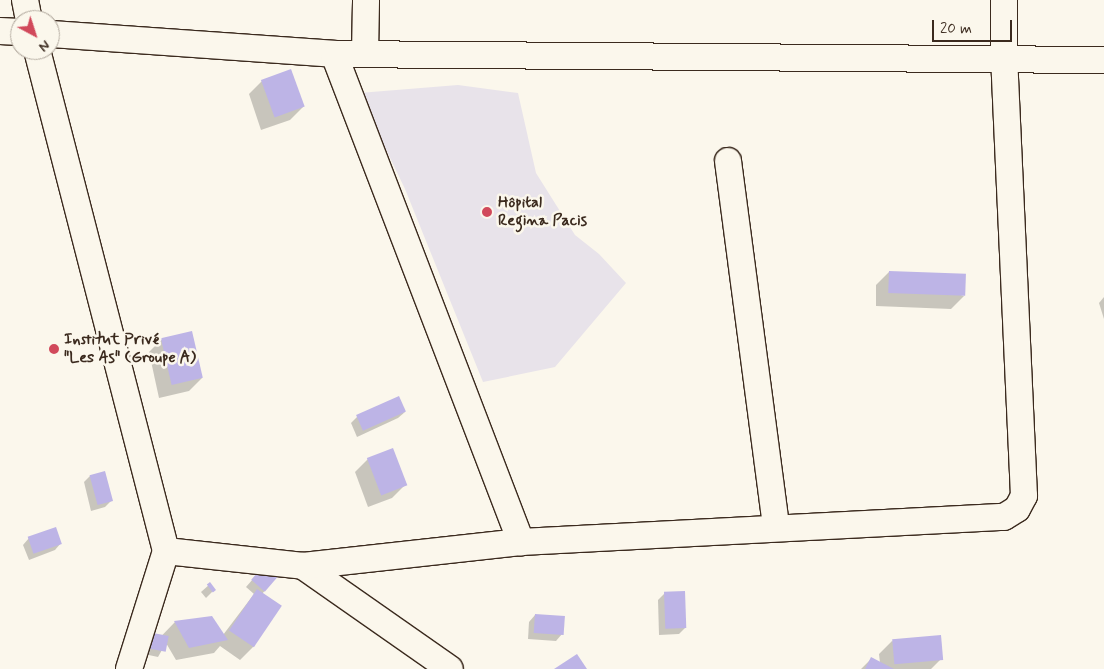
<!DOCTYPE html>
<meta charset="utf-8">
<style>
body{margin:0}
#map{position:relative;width:1104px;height:669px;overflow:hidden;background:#fbf7ec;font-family:Mynerve,sans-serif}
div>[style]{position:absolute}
.built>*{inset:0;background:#e8e3ea}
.shadow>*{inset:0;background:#0003}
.building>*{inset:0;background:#bdb4e6;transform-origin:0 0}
.roads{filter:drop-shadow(1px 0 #3b2a1e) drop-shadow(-1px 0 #3b2a1e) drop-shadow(0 1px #3b2a1e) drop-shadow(0 -1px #3b2a1e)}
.street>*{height:26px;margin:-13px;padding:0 13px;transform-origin:13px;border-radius:13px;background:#fbf7ec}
.dots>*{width:14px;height:14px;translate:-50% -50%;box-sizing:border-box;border:2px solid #fbf7ec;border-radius:50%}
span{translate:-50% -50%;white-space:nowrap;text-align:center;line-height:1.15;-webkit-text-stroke:5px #fbf7ec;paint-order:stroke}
.poi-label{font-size:16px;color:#3b2a1e;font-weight:700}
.left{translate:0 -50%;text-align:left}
.north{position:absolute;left:10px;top:10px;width:50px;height:50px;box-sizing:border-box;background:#fbf7ec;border:1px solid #aea59a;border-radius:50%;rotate:140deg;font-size:14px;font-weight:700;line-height:20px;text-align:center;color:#3b2a1e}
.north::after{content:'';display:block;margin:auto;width:18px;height:22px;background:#d1495b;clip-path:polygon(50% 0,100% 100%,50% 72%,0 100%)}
.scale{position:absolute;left:932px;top:20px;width:80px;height:22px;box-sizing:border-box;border:2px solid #3b2a1e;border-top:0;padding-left:6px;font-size:15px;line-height:18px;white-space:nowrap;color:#3b2a1e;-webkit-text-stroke:4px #fbf7ec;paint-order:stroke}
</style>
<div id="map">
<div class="built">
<i style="clip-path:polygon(458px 85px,518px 93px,536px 173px,575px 235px,599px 254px,626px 283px,555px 367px,483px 382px,405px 189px,359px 93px)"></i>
</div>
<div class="shadow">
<i style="clip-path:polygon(262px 81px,303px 107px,290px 120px,261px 130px,249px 94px)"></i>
<i style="clip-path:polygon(889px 272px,964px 296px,951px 309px,876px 306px,876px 285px)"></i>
<i style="clip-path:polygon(1104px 297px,1104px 319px,1099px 303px)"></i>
<i style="clip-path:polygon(162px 339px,202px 378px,189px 391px,159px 398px,149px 352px)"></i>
<i style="clip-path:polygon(405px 412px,398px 418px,357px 437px,351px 423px,357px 417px)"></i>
<i style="clip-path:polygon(368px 459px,405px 485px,392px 498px,368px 507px,355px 472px)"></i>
<i style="clip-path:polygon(90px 476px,111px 501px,105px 507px,91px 511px,84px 482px)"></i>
<i style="clip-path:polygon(29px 538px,61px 543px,55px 550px,29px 560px,23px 545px)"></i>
<i style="clip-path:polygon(259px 572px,277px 576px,262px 594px,253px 647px,240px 660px,220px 646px,214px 653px,176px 660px,166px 643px,158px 657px,144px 654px,175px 622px,223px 635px,254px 594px,246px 587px)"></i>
<i style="clip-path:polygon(210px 584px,214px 590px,206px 598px,201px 592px)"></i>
<i style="clip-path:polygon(665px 593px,685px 628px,679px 634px,659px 635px,658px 600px)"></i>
<i style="clip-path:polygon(535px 615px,562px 634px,556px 641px,528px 639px,529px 622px)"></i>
<i style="clip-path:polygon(892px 641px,941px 659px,931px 669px,861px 669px,872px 658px,880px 663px,879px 654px)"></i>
</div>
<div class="building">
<i style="left:291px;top:69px;width:40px;height:32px;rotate:70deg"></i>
<i style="left:889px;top:271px;width:77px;height:22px;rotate:2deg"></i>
<i style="left:192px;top:331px;width:48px;height:32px;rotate:77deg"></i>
<i style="left:399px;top:396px;width:17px;height:47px;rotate:66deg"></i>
<i style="left:393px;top:448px;width:40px;height:28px;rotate:69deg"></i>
<i style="left:105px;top:471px;width:31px;height:16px;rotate:75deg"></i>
<i style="left:56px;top:527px;width:18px;height:30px;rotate:71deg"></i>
<i style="left:265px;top:564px;width:18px;height:21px;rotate:41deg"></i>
<i style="left:210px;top:582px;width:10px;height:4px;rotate:53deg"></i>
<i style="left:257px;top:589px;width:30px;height:50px;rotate:34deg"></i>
<i style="left:685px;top:591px;width:37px;height:21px;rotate:88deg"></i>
<i style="left:535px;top:614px;width:30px;height:19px;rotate:4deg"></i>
<i style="clip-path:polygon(212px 616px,228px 640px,189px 648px,174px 621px)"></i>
<i style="left:153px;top:633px;width:16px;height:16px;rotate:11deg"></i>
<i style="left:941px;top:635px;width:25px;height:49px;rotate:85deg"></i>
<i style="clip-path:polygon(577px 654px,587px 669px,554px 669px)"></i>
<i style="clip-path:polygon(871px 657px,894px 669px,865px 669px)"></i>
</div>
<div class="roads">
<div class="street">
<i style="left:25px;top:0;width:20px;rotate:79deg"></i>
<i style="left:0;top:31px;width:20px;rotate:3deg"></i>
<i style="left:50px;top:34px;width:285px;rotate:4deg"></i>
<i style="left:334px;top:54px;width:770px;rotate:0.45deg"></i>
<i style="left:37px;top:50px;width:517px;rotate:75.56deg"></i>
<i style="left:334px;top:54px;width:523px;rotate:69.03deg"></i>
<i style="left:365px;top:54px;width:54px;rotate:-88.9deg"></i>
<i style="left:728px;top:161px;width:370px;rotate:82.5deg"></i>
<i style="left:303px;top:566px;width:179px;rotate:35deg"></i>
<i style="left:129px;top:669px;width:124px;rotate:-72.6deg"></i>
<i style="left:166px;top:551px;width:138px;rotate:6.2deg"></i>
<i style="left:303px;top:566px;width:219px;rotate:-6.3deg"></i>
<i style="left:521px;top:542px;width:484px;rotate:-3deg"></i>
<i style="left:1004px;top:517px;width:15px;rotate:-32deg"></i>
<i style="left:1017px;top:509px;width:15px;rotate:-62deg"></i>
<i style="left:1024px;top:496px;width:437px;rotate:-92.6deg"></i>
<i style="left:1004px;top:59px;width:59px;rotate:-90deg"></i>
</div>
</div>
<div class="dots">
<i style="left:487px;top:212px;background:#d1495b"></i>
<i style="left:54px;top:349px;background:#d1495b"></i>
</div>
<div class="poi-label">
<span class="left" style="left:498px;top:212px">Hôpital<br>Regina Pacis</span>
<span class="left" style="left:64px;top:349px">Institut Privé<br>"Les As" (Groupe A)</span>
</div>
<div class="north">N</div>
<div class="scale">20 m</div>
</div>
